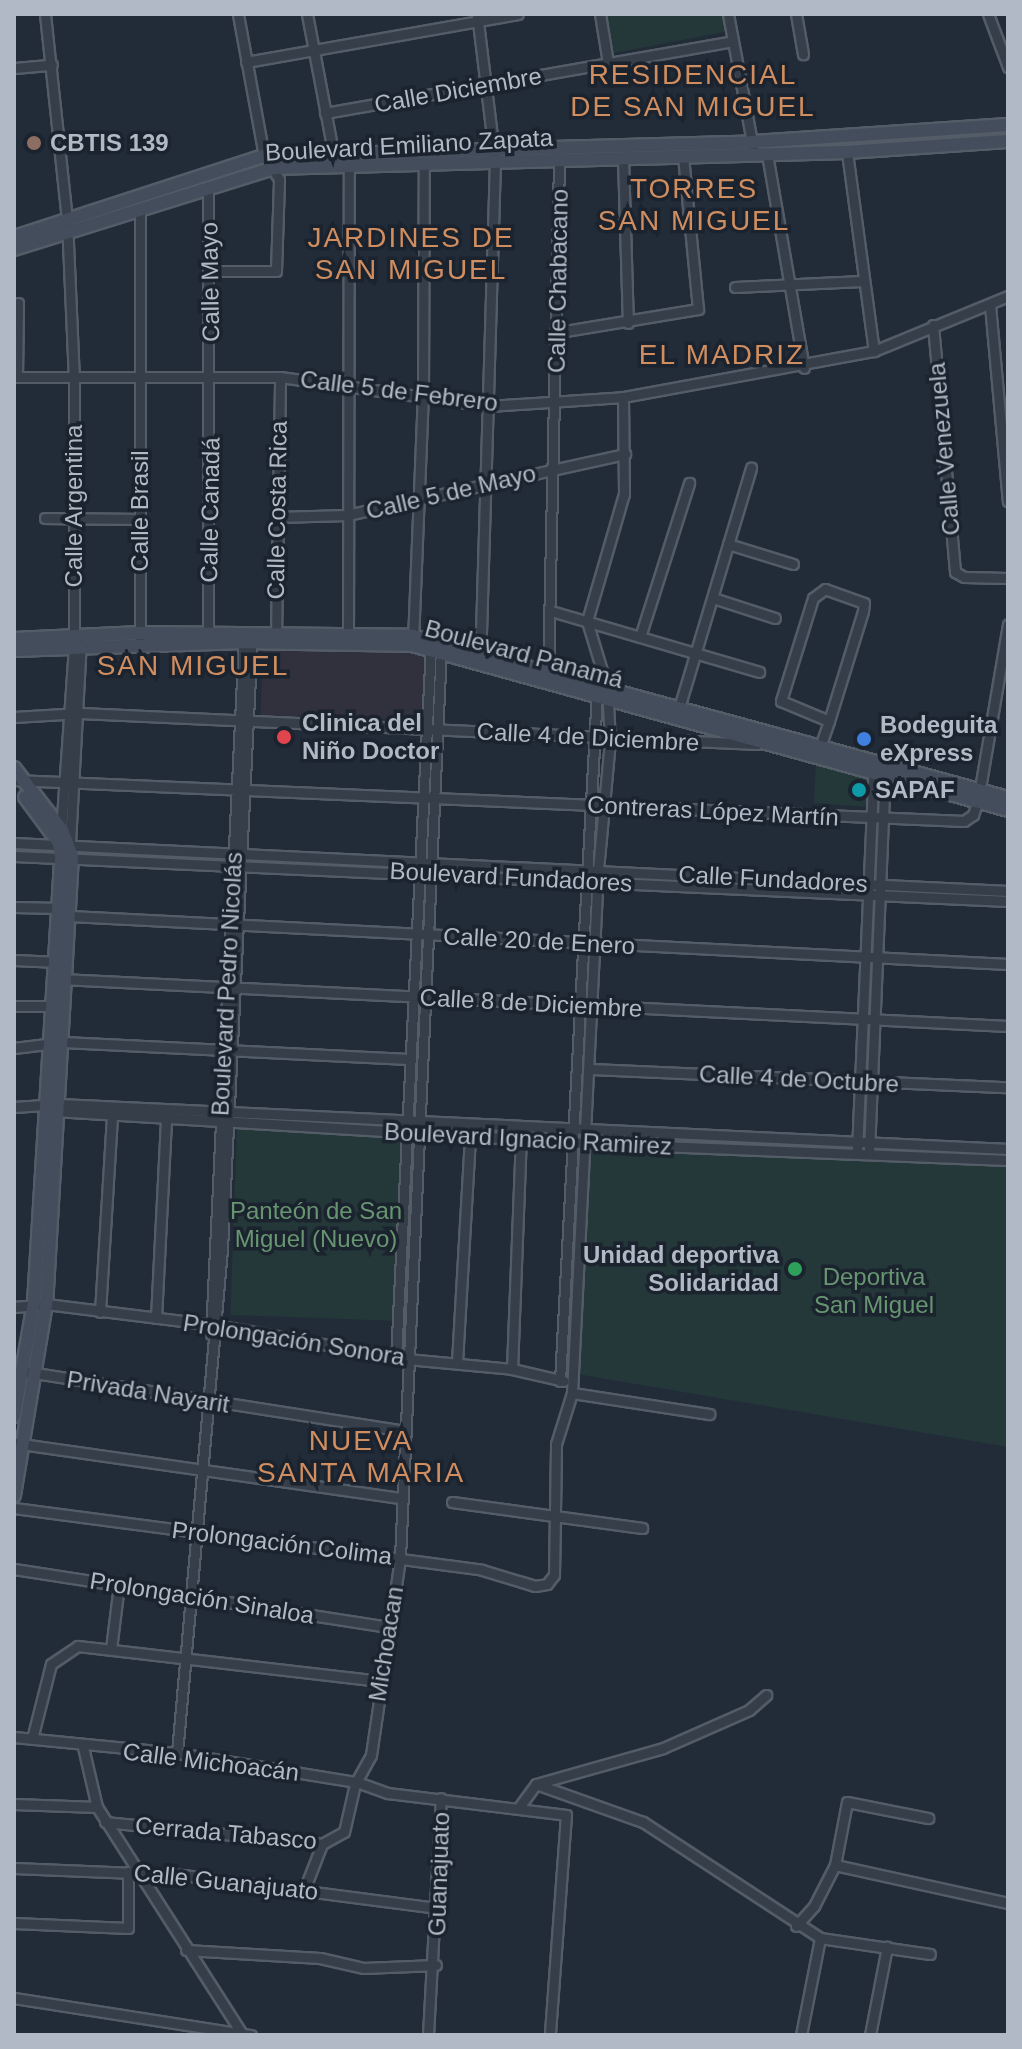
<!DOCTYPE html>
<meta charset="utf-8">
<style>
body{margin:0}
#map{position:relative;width:1022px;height:2049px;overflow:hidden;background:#222c39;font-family:Helvetica,sans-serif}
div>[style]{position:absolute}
.medical>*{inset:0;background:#31303d;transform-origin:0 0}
.green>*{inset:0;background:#24383a;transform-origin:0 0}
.roads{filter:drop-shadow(2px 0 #535c67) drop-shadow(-2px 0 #535c67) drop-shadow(0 2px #535c67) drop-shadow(0 -2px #535c67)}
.street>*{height:9px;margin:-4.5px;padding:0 4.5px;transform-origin:4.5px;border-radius:4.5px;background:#353e49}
.secondary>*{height:12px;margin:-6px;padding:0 6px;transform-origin:6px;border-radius:6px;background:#434d5c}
.dots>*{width:22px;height:22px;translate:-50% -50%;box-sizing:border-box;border:4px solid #1b232e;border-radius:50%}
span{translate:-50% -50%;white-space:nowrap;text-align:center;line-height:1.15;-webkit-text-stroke:7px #1b232e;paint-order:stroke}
.street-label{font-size:24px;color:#b0b9c5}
.poi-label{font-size:24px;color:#b0b9c5;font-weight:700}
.left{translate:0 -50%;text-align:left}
.right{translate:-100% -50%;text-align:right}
.park-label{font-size:24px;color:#689571}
.quarter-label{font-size:28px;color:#d08e60;letter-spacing:2px}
.frame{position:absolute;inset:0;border:16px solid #b0b9c5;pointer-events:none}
</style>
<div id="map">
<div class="medical">
<i style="left:263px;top:645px;width:165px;height:70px;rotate:2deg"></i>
</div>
<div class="green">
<i style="clip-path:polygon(607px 14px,725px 14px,729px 31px,614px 53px)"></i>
<i style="clip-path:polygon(816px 761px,869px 775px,868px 807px,814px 803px)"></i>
<i style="left:237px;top:1128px;width:166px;height:187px;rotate:2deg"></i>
<i style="clip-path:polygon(587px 1144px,1008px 1164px,1008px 1447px,577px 1374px)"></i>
</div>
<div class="roads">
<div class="street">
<i style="left:45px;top:14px;width:207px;rotate:83.9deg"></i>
<i style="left:67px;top:220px;width:158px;rotate:87.5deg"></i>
<i style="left:74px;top:378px;width:268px;rotate:90deg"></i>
<i style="left:74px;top:646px;width:186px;rotate:94deg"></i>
<i style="left:307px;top:14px;width:139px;rotate:79.3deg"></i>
<i style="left:477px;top:14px;width:148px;rotate:83deg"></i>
<i style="left:495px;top:161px;width:496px;rotate:91.7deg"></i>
<i style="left:600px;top:14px;width:50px;rotate:80.7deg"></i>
<i style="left:728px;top:14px;width:136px;rotate:79.4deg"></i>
<i style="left:796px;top:14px;width:41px;rotate:80.1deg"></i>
<i style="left:988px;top:14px;width:57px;rotate:69.3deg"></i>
<i style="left:246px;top:62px;width:276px;rotate:-10deg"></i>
<i style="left:14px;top:68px;width:38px;rotate:-5deg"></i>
<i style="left:325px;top:113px;width:414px;rotate:-10deg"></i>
<i style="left:847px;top:152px;width:201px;rotate:82.3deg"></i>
<i style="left:767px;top:154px;width:217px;rotate:80.2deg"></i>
<i style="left:623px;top:158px;width:165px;rotate:88.3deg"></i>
<i style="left:140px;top:210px;width:428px;rotate:90deg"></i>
<i style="left:209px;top:271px;width:67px"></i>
<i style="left:276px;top:271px;width:92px;rotate:-88.1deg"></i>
<i style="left:279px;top:179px;width:27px;rotate:-123deg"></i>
<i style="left:264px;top:156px;width:144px;rotate:-100.4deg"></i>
<i style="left:735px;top:287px;width:127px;rotate:-2.7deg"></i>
<i style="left:990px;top:305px;width:197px;rotate:84.8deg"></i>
<i style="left:933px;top:325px;width:248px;rotate:84.9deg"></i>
<i style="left:955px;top:572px;width:10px;rotate:29deg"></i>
<i style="left:964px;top:577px;width:44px;rotate:1.3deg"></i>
<i style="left:559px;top:332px;width:141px;rotate:-9.4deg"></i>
<i style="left:698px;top:309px;width:153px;rotate:-95.6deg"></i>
<i style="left:14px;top:377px;width:266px"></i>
<i style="left:280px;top:377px;width:211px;rotate:7.9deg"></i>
<i style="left:489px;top:406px;width:134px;rotate:-3.8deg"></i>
<i style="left:623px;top:397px;width:255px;rotate:-10.4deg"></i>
<i style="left:874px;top:351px;width:145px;rotate:-22.3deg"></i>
<i style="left:17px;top:377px;width:74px;rotate:-89.2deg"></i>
<i style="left:277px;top:517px;width:70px;rotate:-1.6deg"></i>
<i style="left:347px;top:515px;width:285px;rotate:-12.4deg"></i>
<i style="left:45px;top:518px;width:95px;rotate:0.6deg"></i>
<i style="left:728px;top:544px;width:68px;rotate:17.1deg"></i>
<i style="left:713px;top:598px;width:65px;rotate:17.9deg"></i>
<i style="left:551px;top:611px;width:217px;rotate:16.3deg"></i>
<i style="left:640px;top:637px;width:162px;rotate:-72.3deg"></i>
<i style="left:276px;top:638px;width:261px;rotate:-89.1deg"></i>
<i style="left:348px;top:638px;width:473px;rotate:-89.9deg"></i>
<i style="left:208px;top:640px;width:452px;rotate:-90deg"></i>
<i style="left:413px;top:641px;width:246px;rotate:-87.7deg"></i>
<i style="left:423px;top:395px;width:231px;rotate:-89.8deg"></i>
<i style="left:548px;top:677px;width:517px;rotate:-88.78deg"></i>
<i style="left:679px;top:708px;width:251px;rotate:-73.3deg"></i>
<i style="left:14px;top:717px;width:66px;rotate:-3.5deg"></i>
<i style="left:80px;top:713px;width:678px;rotate:2.62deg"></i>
<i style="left:819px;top:750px;width:31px;rotate:-71deg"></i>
<i style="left:829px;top:721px;width:115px;rotate:-72.8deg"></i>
<i style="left:863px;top:611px;width:8px;rotate:-83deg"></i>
<i style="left:864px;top:603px;width:41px;rotate:-160.3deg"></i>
<i style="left:825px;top:589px;width:15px;rotate:143deg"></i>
<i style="left:813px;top:598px;width:108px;rotate:107.3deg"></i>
<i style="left:781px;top:701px;width:52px;rotate:22.6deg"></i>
<i style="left:14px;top:780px;width:951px;rotate:2.47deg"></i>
<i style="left:964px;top:821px;width:11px;rotate:-34deg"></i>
<i style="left:973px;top:815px;width:16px;rotate:-72deg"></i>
<i style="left:978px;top:800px;width:178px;rotate:-80.3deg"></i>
<i style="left:14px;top:843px;width:995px;rotate:2.76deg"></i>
<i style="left:70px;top:843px;width:200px;rotate:-86.9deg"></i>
<i style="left:14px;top:856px;width:995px;rotate:2.59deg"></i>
<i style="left:14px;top:907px;width:45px;rotate:1.3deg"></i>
<i style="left:70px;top:916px;width:939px;rotate:2.93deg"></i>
<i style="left:14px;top:960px;width:45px;rotate:2.5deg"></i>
<i style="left:61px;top:979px;width:948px;rotate:2.84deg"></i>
<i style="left:14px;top:1006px;width:38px"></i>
<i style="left:14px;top:1048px;width:49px;rotate:-7deg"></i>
<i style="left:63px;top:1042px;width:346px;rotate:2.8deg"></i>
<i style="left:590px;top:1069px;width:418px;rotate:2.5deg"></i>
<i style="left:14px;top:1107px;width:45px;rotate:-3.8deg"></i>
<i style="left:59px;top:1104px;width:950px;rotate:2.71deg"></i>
<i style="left:54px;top:1111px;width:532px;rotate:3.45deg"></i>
<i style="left:585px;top:1143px;width:423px;rotate:2.3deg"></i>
<i style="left:857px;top:1151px;width:384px;rotate:-87.5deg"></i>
<i style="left:869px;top:1152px;width:380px;rotate:-87.6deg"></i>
<i style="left:14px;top:1307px;width:32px;rotate:-5deg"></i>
<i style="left:46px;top:1304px;width:170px;rotate:7.1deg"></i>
<i style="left:215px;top:1325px;width:195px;rotate:10deg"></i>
<i style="left:407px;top:1359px;width:105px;rotate:5.4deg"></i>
<i style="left:512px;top:1369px;width:53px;rotate:13deg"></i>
<i style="left:100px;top:1312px;width:197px;rotate:-86.5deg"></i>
<i style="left:156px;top:1318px;width:198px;rotate:-87.1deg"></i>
<i style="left:211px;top:1334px;width:699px;rotate:-87.29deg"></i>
<i style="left:396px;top:1358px;width:714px;rotate:-87.19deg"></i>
<i style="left:457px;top:1362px;width:225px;rotate:-86.7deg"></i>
<i style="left:512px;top:1369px;width:230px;rotate:-87.8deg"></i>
<i style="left:22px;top:1371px;width:386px;rotate:8.9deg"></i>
<i style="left:560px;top:1381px;width:691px;rotate:-86.93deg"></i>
<i style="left:572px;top:1393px;width:139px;rotate:8.7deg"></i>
<i style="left:14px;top:1443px;width:390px;rotate:8.1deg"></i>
<i style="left:452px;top:1502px;width:192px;rotate:7.8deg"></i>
<i style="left:14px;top:1508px;width:472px;rotate:7.5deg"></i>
<i style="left:482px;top:1570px;width:55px;rotate:16.8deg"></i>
<i style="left:535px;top:1586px;width:12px;rotate:-9deg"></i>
<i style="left:547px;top:1584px;width:11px;rotate:-52deg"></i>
<i style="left:554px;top:1575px;width:131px;rotate:-89.1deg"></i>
<i style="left:556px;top:1444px;width:53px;rotate:-72.6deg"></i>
<i style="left:572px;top:1393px;width:524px;rotate:-87.15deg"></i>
<i style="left:598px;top:870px;width:131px;rotate:-84.7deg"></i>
<i style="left:610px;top:740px;width:53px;rotate:-93.2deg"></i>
<i style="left:607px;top:687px;width:69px;rotate:-106.9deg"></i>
<i style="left:587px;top:621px;width:132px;rotate:-73.8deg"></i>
<i style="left:624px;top:494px;width:97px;rotate:-90.6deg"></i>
<i style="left:14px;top:1569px;width:379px;rotate:8.8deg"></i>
<i style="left:111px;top:1649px;width:64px;rotate:-82.9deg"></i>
<i style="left:14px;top:1737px;width:164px;rotate:5.6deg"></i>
<i style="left:177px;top:1753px;width:182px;rotate:9.2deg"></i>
<i style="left:357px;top:1782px;width:33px;rotate:20deg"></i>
<i style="left:388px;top:1793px;width:179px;rotate:7deg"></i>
<i style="left:566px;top:1815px;width:221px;rotate:94.2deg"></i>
<i style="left:32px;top:1739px;width:77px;rotate:-75.8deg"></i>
<i style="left:51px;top:1664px;width:32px;rotate:-34deg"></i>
<i style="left:78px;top:1646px;width:304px;rotate:6.6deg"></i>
<i style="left:83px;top:1747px;width:62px;rotate:76.9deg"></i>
<i style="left:97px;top:1807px;width:271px;rotate:57.4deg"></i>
<i style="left:177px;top:1753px;width:506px;rotate:-84.9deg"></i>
<i style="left:222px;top:1249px;width:614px;rotate:-87.2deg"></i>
<i style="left:536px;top:1784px;width:114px;rotate:19.6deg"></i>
<i style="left:643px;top:1822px;width:212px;rotate:33.2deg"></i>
<i style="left:820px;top:1938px;width:111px;rotate:8.3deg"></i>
<i style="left:14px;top:1804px;width:83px;rotate:2.1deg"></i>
<i style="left:520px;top:1806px;width:27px;rotate:-54deg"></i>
<i style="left:536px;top:1784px;width:132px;rotate:-15.8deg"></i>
<i style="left:663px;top:1748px;width:94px;rotate:-23.8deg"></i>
<i style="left:749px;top:1710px;width:23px;rotate:-41deg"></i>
<i style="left:105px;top:1822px;width:218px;rotate:5.8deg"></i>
<i style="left:322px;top:1844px;width:25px;rotate:-29deg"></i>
<i style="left:344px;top:1832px;width:49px;rotate:-77.1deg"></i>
<i style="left:355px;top:1784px;width:33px;rotate:-61deg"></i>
<i style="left:371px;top:1755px;width:199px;rotate:-81.6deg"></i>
<i style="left:400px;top:1558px;width:912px;rotate:-87.42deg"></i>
<i style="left:835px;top:1865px;width:177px;rotate:12.4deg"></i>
<i style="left:14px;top:1868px;width:169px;rotate:2.4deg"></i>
<i style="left:183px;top:1875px;width:257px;rotate:7.4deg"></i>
<i style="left:304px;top:1890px;width:49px;rotate:-68.6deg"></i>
<i style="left:14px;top:1923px;width:114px;rotate:2.5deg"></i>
<i style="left:128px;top:1928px;width:56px;rotate:-90deg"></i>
<i style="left:796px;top:1926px;width:27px;rotate:-48deg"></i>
<i style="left:814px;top:1906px;width:46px;rotate:-62.9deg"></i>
<i style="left:835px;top:1865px;width:64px;rotate:-79.2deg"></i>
<i style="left:847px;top:1802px;width:83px;rotate:11.2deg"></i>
<i style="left:186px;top:1950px;width:134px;rotate:3.4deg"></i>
<i style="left:320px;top:1958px;width:44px;rotate:13.1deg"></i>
<i style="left:363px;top:1968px;width:73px;rotate:-2.4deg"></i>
<i style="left:14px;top:1998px;width:240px;rotate:8.9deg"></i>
<i style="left:428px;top:2035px;width:237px;rotate:-86.9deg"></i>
<i style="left:801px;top:2035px;width:99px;rotate:-78.9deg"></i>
<i style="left:870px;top:2035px;width:90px;rotate:-79.1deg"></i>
</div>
<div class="secondary">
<i style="left:14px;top:237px;width:263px;rotate:-18deg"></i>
<i style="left:264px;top:156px;width:488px;rotate:-1.6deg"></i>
<i style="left:752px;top:142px;width:257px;rotate:-3.8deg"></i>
<i style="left:14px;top:249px;width:272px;rotate:-17.3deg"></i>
<i style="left:274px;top:168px;width:573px;rotate:-1.6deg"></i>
<i style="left:847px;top:152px;width:161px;rotate:-3.9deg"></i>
<i style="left:14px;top:639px;width:126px;rotate:-2.7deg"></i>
<i style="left:140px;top:633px;width:273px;rotate:0.6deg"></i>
<i style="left:413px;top:636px;width:617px;rotate:15.23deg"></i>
<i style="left:14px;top:650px;width:230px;rotate:-2deg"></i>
<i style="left:244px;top:642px;width:168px;rotate:1deg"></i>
<i style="left:412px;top:645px;width:618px;rotate:15.47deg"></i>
<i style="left:14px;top:768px;width:78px;rotate:52.3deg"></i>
<i style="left:62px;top:830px;width:28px;rotate:69deg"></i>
<i style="left:72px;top:856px;width:449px;rotate:93.3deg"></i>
<i style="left:46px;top:1304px;width:194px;rotate:99.5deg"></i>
<i style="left:14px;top:1416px;width:115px;rotate:-80deg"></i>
<i style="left:34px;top:1303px;width:448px;rotate:-86.5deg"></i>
<i style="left:61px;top:856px;width:13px;rotate:-99deg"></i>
<i style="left:59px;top:843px;width:57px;rotate:-126.5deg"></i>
</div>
</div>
<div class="dots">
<i style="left:34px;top:143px;background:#8d6e63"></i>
<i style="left:284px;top:737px;background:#e0444e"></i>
<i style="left:864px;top:739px;background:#3f7fe0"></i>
<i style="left:859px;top:790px;background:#0f9aa8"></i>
<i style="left:795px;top:1269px;background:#2e9e5b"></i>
</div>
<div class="street-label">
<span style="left:458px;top:90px;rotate:-10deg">Calle Diciembre</span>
<span style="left:409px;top:145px;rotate:-3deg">Boulevard Emiliano Zapata</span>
<span style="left:558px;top:281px;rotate:-89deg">Calle Chabacano</span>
<span style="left:210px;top:282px;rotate:-91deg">Calle Mayo</span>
<span style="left:399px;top:391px;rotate:7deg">Calle 5 de Febrero</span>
<span style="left:944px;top:449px;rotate:-95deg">Calle Venezuela</span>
<span style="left:451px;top:492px;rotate:-13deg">Calle 5 de Mayo</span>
<span style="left:74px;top:506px;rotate:-90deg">Calle Argentina</span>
<span style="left:210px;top:510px;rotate:-89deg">Calle Canadá</span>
<span style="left:277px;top:510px;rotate:-89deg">Calle Costa Rica</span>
<span style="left:140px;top:511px;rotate:-90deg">Calle Brasil</span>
<span style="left:524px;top:654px;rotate:15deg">Boulevard Panamá</span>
<span style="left:588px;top:737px;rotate:3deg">Calle 4 de Diciembre</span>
<span style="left:713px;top:811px;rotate:3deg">Contreras López Martín</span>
<span style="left:511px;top:877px;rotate:3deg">Boulevard Fundadores</span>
<span style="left:773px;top:879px;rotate:3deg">Calle Fundadores</span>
<span style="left:539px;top:941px;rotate:3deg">Calle 20 de Enero</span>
<span style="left:227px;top:984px;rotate:-87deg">Boulevard Pedro Nicolás</span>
<span style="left:531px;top:1003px;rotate:3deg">Calle 8 de Diciembre</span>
<span style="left:799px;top:1079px;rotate:3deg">Calle 4 de Octubre</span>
<span style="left:528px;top:1139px;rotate:3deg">Boulevard Ignacio Ramirez</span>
<span style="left:294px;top:1340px;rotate:9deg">Prolongación Sonora</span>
<span style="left:148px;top:1392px;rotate:9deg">Privada Nayarit</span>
<span style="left:282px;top:1543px;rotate:7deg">Prolongación Colima</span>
<span style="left:202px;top:1598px;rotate:9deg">Prolongación Sinaloa</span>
<span style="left:386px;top:1644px;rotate:-81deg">Michoacan</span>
<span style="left:211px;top:1762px;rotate:7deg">Calle Michoacán</span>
<span style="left:226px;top:1833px;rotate:5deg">Cerrada Tabasco</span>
<span style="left:439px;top:1874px;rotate:-88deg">Guanajuato</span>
<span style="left:226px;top:1882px;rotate:6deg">Calle Guanajuato</span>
</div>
<div class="poi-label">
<span class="left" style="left:50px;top:143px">CBTIS 139</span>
<span class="left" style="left:302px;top:737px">Clinica del<br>Niño Doctor</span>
<span class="left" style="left:880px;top:739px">Bodeguita<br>eXpress</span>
<span class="left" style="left:875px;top:790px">SAPAF</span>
<span class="right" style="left:779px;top:1269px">Unidad deportiva<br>Solidaridad</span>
</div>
<div class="park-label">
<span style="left:316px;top:1225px">Panteón de San<br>Miguel (Nuevo)</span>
<span style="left:874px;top:1291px">Deportiva<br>San Miguel</span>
</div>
<div class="quarter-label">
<span style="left:693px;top:91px">RESIDENCIAL<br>DE SAN MIGUEL</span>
<span style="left:694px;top:205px">TORRES<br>SAN MIGUEL</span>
<span style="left:411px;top:254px">JARDINES DE<br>SAN MIGUEL</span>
<span style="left:722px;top:355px">EL MADRIZ</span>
<span style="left:193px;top:666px">SAN MIGUEL</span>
<span style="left:361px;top:1457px">NUEVA<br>SANTA MARIA</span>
</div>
<div class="frame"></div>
</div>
